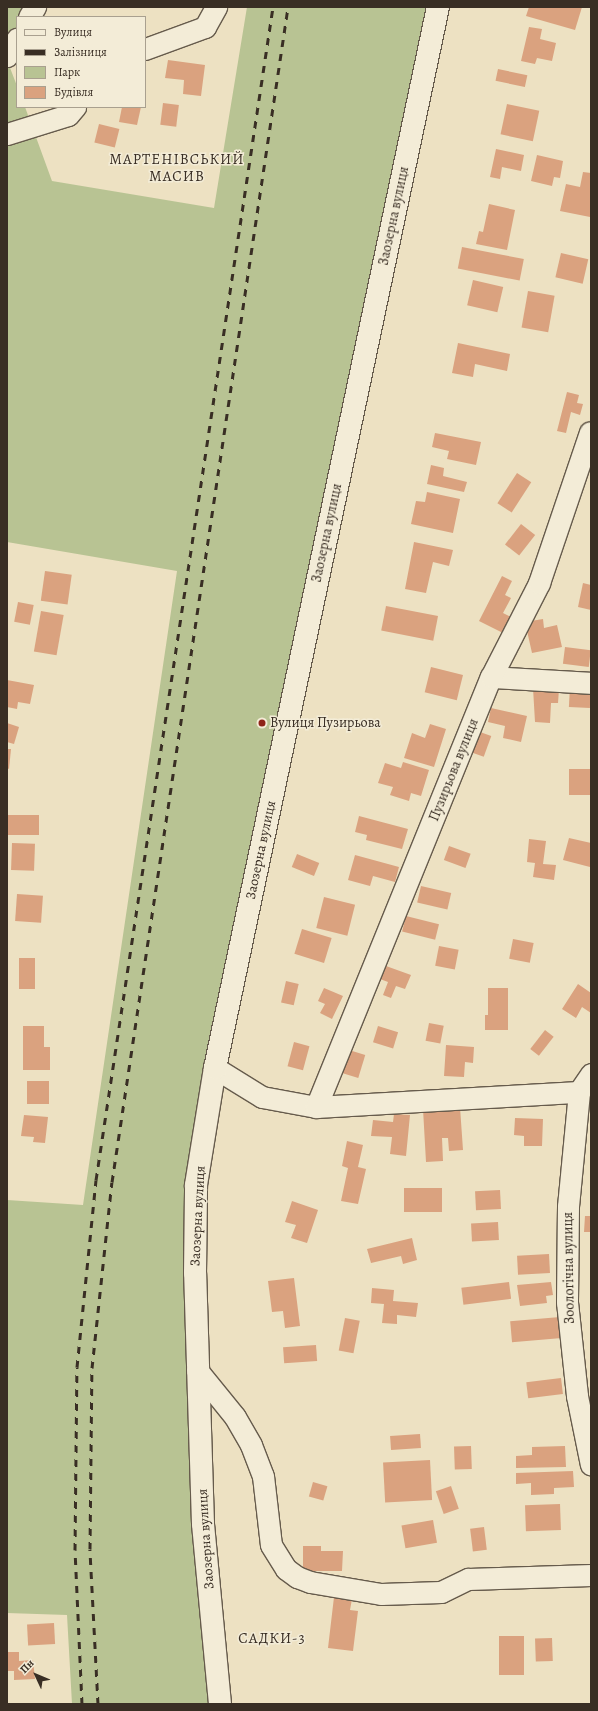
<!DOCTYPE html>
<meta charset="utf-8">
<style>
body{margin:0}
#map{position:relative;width:598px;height:1711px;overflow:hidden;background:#ede1c2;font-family:Alegreya,serif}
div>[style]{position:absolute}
.green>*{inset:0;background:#b8c393}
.building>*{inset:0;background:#daa27f;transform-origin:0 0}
.roads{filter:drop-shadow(1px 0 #665b4c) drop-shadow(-1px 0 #665b4c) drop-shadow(0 1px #665b4c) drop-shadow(0 -1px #665b4c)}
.minor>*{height:21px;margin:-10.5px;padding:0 10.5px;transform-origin:10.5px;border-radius:10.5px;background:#f3ecd7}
.tertiary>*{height:22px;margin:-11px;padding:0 11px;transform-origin:11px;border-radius:11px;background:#f3ecd7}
.rail>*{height:3px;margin-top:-1.5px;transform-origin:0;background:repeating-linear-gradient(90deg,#392e24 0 7px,transparent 0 14px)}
.dots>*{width:11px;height:11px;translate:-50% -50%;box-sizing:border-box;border:2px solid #f3ecd7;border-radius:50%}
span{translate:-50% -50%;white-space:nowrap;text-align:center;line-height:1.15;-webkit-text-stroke:3px #f3ecd7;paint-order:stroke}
.street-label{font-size:14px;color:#392e24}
.poi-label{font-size:14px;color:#392e24}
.left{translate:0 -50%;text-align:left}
.neighbourhood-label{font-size:15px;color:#392e24;letter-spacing:1px}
.frame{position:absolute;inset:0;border:8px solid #392e24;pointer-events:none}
.legend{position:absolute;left:16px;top:16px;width:130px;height:92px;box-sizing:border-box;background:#f3ecd7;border:1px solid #a9a08f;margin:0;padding:5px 7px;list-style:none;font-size:12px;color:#392e24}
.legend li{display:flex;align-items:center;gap:8px;height:20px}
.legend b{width:20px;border:1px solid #a9a08f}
.north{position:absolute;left:16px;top:1655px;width:40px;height:40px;-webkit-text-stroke:3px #f3ecd7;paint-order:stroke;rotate:314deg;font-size:11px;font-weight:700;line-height:16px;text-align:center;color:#392e24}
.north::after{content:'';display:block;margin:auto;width:14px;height:18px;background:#392e24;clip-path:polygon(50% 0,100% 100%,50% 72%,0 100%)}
</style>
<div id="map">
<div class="green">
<i style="clip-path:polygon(7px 7px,28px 7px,22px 17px,17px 17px,17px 27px,7px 44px)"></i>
<i style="clip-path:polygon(247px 7px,438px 7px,196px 1185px,220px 1704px,72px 1704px,67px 1615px,7px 1613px,7px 1200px,83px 1205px,177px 571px,7px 542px,7px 60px,17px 86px,17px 107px,25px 107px,52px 181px,214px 208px)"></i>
</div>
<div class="building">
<i style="clip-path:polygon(529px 7px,582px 7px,575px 30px,526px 16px)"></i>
<i style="clip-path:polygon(529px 27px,542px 29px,540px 39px,556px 43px,552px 61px,537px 58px,535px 64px,521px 61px)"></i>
<i style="clip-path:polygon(168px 60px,205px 65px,201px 96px,183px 94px,184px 80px,165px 78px)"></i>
<i style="left:498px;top:69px;width:30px;height:12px;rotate:12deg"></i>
<i style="left:163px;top:103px;width:16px;height:22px;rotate:7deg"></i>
<i style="left:507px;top:104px;width:33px;height:31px;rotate:12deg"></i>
<i style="clip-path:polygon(122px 107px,141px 107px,137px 125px,119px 122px)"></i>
<i style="left:99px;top:124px;width:21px;height:19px;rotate:14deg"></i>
<i style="clip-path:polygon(496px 149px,524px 155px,521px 171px,502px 167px,500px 179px,490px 177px)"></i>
<i style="clip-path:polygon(537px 155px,563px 161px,560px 178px,554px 177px,552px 186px,531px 181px)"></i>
<i style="clip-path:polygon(583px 172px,591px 173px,590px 217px,560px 211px,566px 184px,580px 187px)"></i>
<i style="clip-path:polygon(489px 204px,515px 210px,507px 250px,476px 244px,479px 231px,483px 232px)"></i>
<i style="left:462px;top:247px;width:63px;height:22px;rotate:11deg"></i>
<i style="left:561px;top:253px;width:28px;height:25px;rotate:13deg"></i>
<i style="left:473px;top:280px;width:31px;height:26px;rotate:13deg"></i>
<i style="left:528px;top:291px;width:27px;height:37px;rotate:10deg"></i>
<i style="clip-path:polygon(458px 343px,510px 354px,507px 371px,475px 364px,473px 377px,452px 373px)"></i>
<i style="clip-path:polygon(567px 392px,579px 395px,577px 403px,583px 404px,580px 415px,571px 412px,566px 433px,557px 431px)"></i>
<i style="clip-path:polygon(435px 433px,481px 442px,476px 465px,447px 459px,449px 451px,432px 447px)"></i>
<i style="clip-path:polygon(431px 465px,444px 468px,443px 476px,467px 482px,464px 492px,427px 484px)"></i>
<i style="left:517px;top:473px;width:17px;height:36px;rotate:33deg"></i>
<i style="clip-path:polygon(427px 492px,460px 499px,453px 533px,411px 524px,416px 501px,425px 502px)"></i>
<i style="left:521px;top:524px;width:18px;height:26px;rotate:38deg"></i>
<i style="clip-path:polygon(414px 542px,453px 550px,449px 566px,433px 562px,426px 593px,405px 589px)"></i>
<i style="left:45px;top:571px;width:27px;height:30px;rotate:8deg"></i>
<i style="clip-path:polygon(502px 576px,512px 581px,505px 595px,511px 598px,503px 613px,511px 617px,503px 633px,479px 621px)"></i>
<i style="clip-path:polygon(583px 583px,591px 585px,591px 610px,578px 607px)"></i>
<i style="left:18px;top:602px;width:16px;height:20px;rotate:11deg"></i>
<i style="left:386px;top:606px;width:53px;height:25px;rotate:11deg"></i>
<i style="left:41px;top:611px;width:23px;height:41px;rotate:10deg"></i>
<i style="clip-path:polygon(543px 619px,544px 628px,557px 625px,562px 647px,532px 653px,525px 622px)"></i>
<i style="left:565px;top:647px;width:26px;height:17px;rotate:7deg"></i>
<i style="left:431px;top:667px;width:33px;height:26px;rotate:14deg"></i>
<i style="clip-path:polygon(7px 680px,34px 685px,30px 704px,18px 702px,17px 709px,7px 707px)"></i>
<i style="left:570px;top:686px;width:21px;height:21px;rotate:3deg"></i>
<i style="clip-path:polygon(533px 688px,559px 689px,558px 703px,551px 703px,550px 723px,535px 722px)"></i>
<i style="clip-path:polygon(491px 708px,527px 716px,521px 742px,503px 738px,505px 726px,488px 722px)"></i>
<i style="clip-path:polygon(7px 723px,19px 727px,14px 744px,7px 742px)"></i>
<i style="clip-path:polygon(430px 724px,446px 729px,434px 767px,404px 758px,412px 733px,425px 738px)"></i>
<i style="left:480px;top:732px;width:12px;height:22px;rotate:20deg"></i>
<i style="clip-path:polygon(7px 749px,11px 749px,9px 769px,7px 768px)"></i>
<i style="clip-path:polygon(403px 762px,429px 770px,421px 796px,411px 793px,409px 801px,390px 795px,393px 787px,378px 783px,385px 763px,401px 768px)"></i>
<i style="left:591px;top:769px;width:26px;height:22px;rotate:90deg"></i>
<i style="left:7px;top:815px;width:32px;height:20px"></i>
<i style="clip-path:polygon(359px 816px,408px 829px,402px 849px,366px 840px,367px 835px,355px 832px)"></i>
<i style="clip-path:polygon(569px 838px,591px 843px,590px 867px,563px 860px)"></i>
<i style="clip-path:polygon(529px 839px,546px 841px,543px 864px,556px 865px,554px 880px,533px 877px,535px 863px,527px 862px)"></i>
<i style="left:12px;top:843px;width:23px;height:27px;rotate:2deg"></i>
<i style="left:449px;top:846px;width:23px;height:15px;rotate:20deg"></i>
<i style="left:297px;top:854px;width:24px;height:14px;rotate:22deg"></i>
<i style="clip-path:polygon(355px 855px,399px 867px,395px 882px,373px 876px,370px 886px,348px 880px)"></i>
<i style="left:421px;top:886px;width:31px;height:17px;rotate:13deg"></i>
<i style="left:17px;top:894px;width:26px;height:27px;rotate:4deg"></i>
<i style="left:324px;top:897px;width:32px;height:32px;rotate:14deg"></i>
<i style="left:406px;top:916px;width:34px;height:16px;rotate:14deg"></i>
<i style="left:302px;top:929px;width:31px;height:26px;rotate:17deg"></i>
<i style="left:513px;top:939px;width:21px;height:20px;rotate:11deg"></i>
<i style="left:439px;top:946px;width:20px;height:20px;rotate:11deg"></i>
<i style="left:19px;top:958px;width:16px;height:31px"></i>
<i style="clip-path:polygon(386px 966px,411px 975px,405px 989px,396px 986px,391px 998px,383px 995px,388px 982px,380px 979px)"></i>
<i style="left:286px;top:981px;width:13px;height:22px;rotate:13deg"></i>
<i style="clip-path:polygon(578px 984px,591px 993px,591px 1013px,582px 1007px,576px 1018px,562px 1009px)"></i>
<i style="clip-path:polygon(324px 988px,343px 996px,332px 1019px,320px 1013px,325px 1004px,318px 1001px)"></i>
<i style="clip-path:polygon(488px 988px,508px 988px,508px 1030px,485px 1030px,485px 1015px,488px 1015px)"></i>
<i style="left:429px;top:1023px;width:15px;height:18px;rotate:11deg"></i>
<i style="clip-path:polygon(23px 1026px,44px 1026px,44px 1047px,50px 1047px,50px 1070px,23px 1070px)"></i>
<i style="left:378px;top:1026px;width:21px;height:17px;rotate:17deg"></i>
<i style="left:545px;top:1030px;width:11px;height:24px;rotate:38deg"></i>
<i style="left:294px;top:1042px;width:16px;height:25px;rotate:15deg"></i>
<i style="clip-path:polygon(446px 1045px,474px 1047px,473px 1063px,465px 1062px,464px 1077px,444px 1076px)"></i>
<i style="left:349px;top:1050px;width:17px;height:24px;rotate:17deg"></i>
<i style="left:27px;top:1081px;width:22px;height:23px"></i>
<i style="clip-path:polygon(460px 1107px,463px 1150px,449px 1151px,448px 1138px,442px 1138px,443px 1161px,426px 1162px,423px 1109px)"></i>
<i style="clip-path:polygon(394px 1114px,410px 1115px,406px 1156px,390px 1154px,392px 1137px,371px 1136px,373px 1120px,393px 1122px)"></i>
<i style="clip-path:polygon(24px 1115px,48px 1117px,45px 1143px,33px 1142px,34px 1137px,21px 1136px)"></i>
<i style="clip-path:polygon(515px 1118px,543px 1119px,542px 1146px,524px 1146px,524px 1136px,514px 1135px)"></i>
<i style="clip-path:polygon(347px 1141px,363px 1145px,358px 1167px,366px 1169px,358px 1204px,341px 1201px,348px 1168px,342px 1166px)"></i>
<i style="left:404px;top:1188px;width:38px;height:24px"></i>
<i style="left:500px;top:1190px;width:19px;height:25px;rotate:87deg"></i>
<i style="clip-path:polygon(292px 1201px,318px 1210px,307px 1243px,291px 1238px,296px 1225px,285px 1222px)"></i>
<i style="clip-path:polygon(585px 1216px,591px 1216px,591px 1232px,584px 1232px)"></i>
<i style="left:498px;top:1222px;width:18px;height:27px;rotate:87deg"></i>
<i style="clip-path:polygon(412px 1238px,417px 1260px,403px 1264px,401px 1256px,371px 1263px,367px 1249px)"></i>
<i style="left:549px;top:1254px;width:19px;height:32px;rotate:87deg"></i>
<i style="clip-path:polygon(294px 1278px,300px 1326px,285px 1328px,283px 1311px,272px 1312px,268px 1281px)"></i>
<i style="left:509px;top:1282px;width:17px;height:48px;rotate:83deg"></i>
<i style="clip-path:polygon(551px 1282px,553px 1295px,546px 1296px,547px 1303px,520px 1306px,517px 1285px)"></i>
<i style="clip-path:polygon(372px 1288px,394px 1290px,393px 1301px,418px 1303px,416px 1317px,397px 1315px,397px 1324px,382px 1323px,384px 1304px,371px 1303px)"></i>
<i style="left:560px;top:1317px;width:21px;height:50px;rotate:85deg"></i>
<i style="left:345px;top:1318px;width:15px;height:33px;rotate:11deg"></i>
<i style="left:316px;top:1345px;width:16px;height:33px;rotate:86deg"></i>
<i style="left:561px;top:1378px;width:16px;height:35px;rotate:83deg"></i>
<i style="left:420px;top:1434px;width:14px;height:30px;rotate:86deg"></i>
<i style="left:471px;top:1446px;width:23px;height:17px;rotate:88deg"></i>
<i style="clip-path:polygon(565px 1446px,566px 1467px,516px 1468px,516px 1456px,532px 1455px,532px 1447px)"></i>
<i style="left:430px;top:1460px;width:40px;height:47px;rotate:87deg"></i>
<i style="clip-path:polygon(573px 1471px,574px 1487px,554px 1488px,554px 1494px,531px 1495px,531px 1483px,516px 1484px,516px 1473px)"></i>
<i style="left:313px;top:1482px;width:15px;height:15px;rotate:16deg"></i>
<i style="left:451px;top:1486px;width:24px;height:16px;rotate:71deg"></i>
<i style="left:560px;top:1504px;width:26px;height:35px;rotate:88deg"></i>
<i style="left:433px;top:1520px;width:23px;height:32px;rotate:80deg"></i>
<i style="left:484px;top:1527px;width:23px;height:14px;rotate:83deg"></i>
<i style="clip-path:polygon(303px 1546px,321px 1546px,321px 1551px,343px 1551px,342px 1571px,303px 1571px)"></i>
<i style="clip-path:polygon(334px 1597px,352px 1599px,350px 1610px,358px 1611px,353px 1651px,328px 1648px)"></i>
<i style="left:54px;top:1623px;width:21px;height:27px;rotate:87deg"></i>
<i style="left:524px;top:1636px;width:39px;height:25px;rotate:90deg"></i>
<i style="left:552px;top:1638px;width:23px;height:17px;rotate:88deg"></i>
<i style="clip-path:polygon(7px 1652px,19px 1652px,19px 1661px,33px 1660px,35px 1679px,14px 1680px,14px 1671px,8px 1671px)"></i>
</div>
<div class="roads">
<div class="minor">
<i style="left:29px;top:17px;width:12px;rotate:-59deg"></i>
<i style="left:145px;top:49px;width:64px;rotate:-20.1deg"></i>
<i style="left:205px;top:27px;width:23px;rotate:-61deg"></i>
<i style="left:7px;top:56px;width:20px;rotate:-60deg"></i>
<i style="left:7px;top:134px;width:64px;rotate:-17.3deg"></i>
<i style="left:68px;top:115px;width:11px;rotate:-49deg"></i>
<i style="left:491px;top:677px;width:100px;rotate:3.4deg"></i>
<i style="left:215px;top:1068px;width:55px;rotate:31.7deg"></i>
<i style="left:262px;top:1097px;width:55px;rotate:10.5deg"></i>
<i style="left:316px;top:1107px;width:263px;rotate:-3.3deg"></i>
<i style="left:591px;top:1074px;width:22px;rotate:124deg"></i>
<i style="left:579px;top:1092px;width:115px;rotate:95.5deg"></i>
<i style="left:568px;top:1206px;width:96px;rotate:90.6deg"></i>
<i style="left:567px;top:1302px;width:95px;rotate:83.9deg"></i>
<i style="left:577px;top:1396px;width:70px;rotate:78.5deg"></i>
<i style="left:316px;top:1107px;width:464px;rotate:-67.9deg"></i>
<i style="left:491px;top:677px;width:106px;rotate:-62.9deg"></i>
<i style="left:539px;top:583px;width:159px;rotate:-71.3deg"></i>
<i style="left:197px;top:1370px;width:60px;rotate:51deg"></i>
<i style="left:235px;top:1417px;width:32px;rotate:60deg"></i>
<i style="left:251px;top:1445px;width:33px;rotate:69deg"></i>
<i style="left:263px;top:1476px;width:69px;rotate:83.4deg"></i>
<i style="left:271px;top:1545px;width:28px;rotate:58deg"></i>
<i style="left:286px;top:1569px;width:14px;rotate:36deg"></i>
<i style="left:297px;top:1577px;width:14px;rotate:21deg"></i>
<i style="left:310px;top:1582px;width:72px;rotate:9.6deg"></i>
<i style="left:381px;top:1594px;width:60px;rotate:-1.9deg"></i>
<i style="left:441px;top:1592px;width:30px;rotate:-26deg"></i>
<i style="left:468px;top:1579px;width:123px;rotate:-1.9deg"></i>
</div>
<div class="tertiary">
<i style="left:220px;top:1704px;width:181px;rotate:-95.4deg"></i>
<i style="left:203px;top:1524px;width:251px;rotate:-91.8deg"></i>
<i style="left:195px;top:1273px;width:88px;rotate:-89.3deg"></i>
<i style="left:196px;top:1185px;width:119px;rotate:-80.8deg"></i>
<i style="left:215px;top:1068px;width:1084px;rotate:-78.13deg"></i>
</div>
</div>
<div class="rail">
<i style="left:82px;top:1704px;width:154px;rotate:-92.6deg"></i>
<i style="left:75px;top:1550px;width:183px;rotate:-89.4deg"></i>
<i style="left:77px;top:1367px;width:188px;rotate:-84.2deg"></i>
<i style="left:96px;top:1180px;width:1186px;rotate:-81.42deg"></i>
<i style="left:98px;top:1704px;width:155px;rotate:-93deg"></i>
<i style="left:90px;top:1549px;width:181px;rotate:-89.4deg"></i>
<i style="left:92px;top:1368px;width:187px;rotate:-83.9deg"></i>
<i style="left:112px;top:1182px;width:1188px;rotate:-81.48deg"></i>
</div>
<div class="dots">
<i style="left:262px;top:723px;background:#8f2418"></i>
</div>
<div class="street-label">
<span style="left:394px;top:216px;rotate:-78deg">Заозерна вулиця</span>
<span style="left:327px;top:533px;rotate:-78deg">Заозерна вулиця</span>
<span style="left:454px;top:770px;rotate:-68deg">Пузирьова вулиця</span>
<span style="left:261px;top:850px;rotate:-78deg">Заозерна вулиця</span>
<span style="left:198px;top:1216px;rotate:-87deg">Заозерна вулиця</span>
<span style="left:569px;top:1268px;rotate:-91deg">Зоологічна вулиця</span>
<span style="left:206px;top:1539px;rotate:-94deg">Заозерна вулиця</span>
</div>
<div class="poi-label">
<span class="left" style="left:270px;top:723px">Вулиця Пузирьова</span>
</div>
<div class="neighbourhood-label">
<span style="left:177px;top:168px">МАРТЕНІВСЬКИЙ<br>МАСИВ</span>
<span style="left:272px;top:1639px">САДКИ-3</span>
</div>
<div class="frame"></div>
<ul class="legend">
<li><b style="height:5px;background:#f3ecd7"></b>Вулиця</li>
<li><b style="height:5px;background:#392e24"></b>Залізниця</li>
<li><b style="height:11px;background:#b8c393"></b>Парк</li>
<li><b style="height:11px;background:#daa27f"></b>Будівля</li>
</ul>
<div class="north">Пн</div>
</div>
